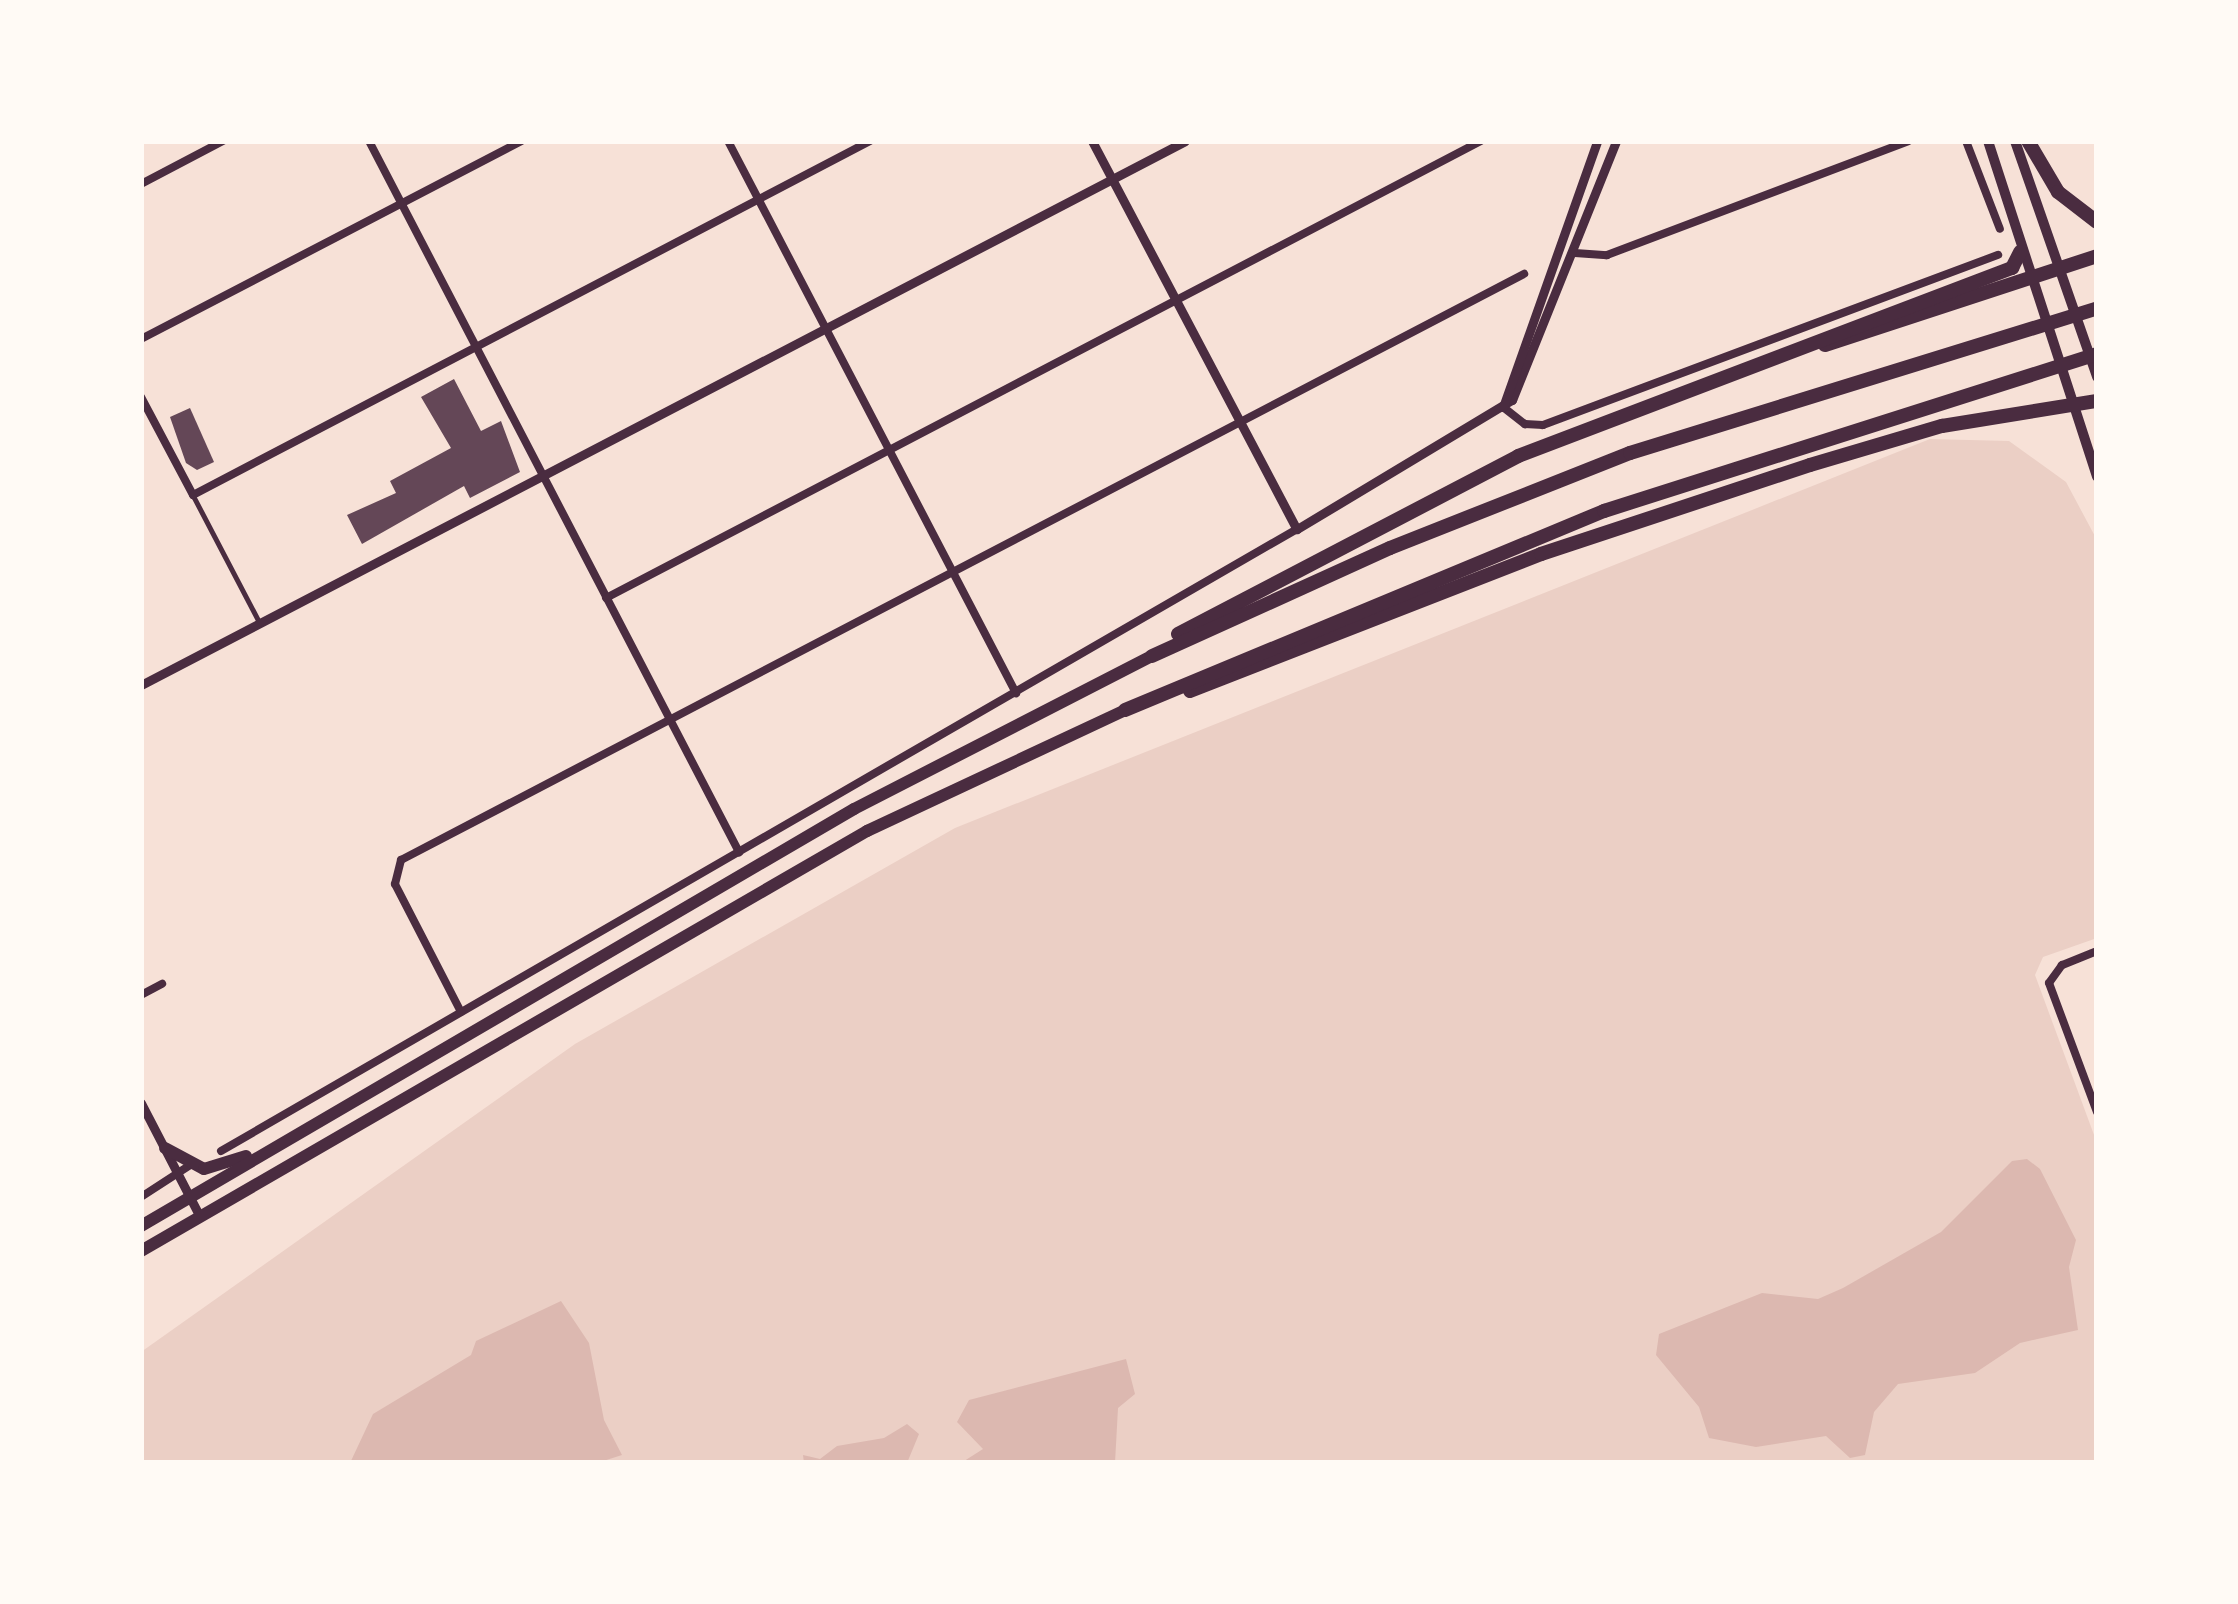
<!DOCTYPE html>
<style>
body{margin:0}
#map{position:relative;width:2238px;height:1604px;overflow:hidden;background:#f7e1d7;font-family:Overpass,sans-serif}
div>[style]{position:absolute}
.green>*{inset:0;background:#ebcfc5}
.water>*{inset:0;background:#dcb8b0}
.building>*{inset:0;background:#644757}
.service>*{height:4.5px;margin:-2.25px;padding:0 2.25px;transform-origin:2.25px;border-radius:2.25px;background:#4a2c40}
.minor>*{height:8px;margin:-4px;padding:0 4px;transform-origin:4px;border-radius:4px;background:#4a2c40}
.tertiary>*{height:9px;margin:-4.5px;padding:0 4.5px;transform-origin:4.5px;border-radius:4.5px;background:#4a2c40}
.secondary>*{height:10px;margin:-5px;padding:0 5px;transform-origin:5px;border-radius:5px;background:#4a2c40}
.primary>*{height:12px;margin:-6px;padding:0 6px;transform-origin:6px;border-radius:6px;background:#4a2c40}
.motorway>*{height:14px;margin:-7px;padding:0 7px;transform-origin:7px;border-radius:7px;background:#4a2c40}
span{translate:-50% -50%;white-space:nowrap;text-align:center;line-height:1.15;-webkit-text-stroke:9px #fffaf5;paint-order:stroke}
.frame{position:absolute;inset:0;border:144px solid #fffaf5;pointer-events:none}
</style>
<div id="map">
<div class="green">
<i style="clip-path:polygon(1930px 439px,2009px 441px,2066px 482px,2097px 540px,2097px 938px,2043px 957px,2035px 975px,2097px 1143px,2097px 1463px,141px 1463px,141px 1352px,575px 1044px,955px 828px)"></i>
</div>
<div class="water">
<i style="clip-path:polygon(2027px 1159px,2040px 1169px,2076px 1240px,2069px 1267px,2078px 1330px,2020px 1343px,1975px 1373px,1898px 1384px,1874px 1412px,1865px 1455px,1850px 1458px,1826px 1436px,1756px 1447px,1709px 1438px,1699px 1407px,1656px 1355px,1659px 1334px,1762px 1293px,1818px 1299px,1843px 1288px,1941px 1232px,2012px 1161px)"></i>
<i style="clip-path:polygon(561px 1301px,589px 1343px,604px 1420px,622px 1455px,597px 1463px,350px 1463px,373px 1414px,471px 1355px,476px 1341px)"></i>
<i style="clip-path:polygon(1126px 1359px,1135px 1394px,1118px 1408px,1115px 1463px,961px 1463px,983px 1449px,957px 1422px,969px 1400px)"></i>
<i style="clip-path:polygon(907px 1424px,919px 1434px,907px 1463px,804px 1463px,803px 1455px,820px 1459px,837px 1446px,884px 1438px)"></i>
</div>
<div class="building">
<i style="clip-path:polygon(454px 379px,481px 431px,501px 421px,520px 472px,470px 498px,464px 486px,362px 544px,347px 515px,396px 493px,390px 481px,451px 448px,421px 397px)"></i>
<i style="clip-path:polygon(190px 408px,214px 462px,197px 470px,186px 463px,170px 417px)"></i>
</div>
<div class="service">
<i style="left:193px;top:495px;width:144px;rotate:62.4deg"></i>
</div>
<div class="minor">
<i style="left:369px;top:141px;width:802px;rotate:62.51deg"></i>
<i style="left:728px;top:141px;width:623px;rotate:62.45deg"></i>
<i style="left:1966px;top:141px;width:94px;rotate:68.9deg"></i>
<i style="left:141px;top:184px;width:93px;rotate:-27.7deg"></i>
<i style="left:1575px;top:253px;width:32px;rotate:4deg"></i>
<i style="left:1607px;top:255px;width:322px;rotate:-20.7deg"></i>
<i style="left:141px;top:339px;width:429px;rotate:-27.5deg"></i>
<i style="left:141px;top:397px;width:111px;rotate:62deg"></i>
<i style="left:193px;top:495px;width:764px;rotate:-27.6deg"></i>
<i style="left:1503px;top:407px;width:28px;rotate:38deg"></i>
<i style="left:1525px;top:424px;width:18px;rotate:3deg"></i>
<i style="left:1543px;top:425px;width:486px;rotate:-20.5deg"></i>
<i style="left:606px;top:598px;width:987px;rotate:-27.58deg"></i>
<i style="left:2097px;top:951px;width:38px;rotate:158deg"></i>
<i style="left:2062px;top:965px;width:22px;rotate:126deg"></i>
<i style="left:2049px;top:983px;width:138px;rotate:69.6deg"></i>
<i style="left:141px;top:995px;width:24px;rotate:-28deg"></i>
<i style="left:461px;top:1012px;width:144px;rotate:-117.3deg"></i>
<i style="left:395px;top:884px;width:25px;rotate:-76deg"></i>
<i style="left:401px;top:860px;width:1267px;rotate:-27.56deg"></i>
<i style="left:221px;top:1151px;width:1243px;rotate:-30.03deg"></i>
<i style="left:141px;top:1197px;width:59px;rotate:-33.1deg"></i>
</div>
<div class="tertiary">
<i style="left:1092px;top:141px;width:439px;rotate:62.2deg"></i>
<i style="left:1297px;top:529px;width:251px;rotate:-31deg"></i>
<i style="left:1512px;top:400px;width:279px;rotate:-68.1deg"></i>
<i style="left:1503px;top:407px;width:282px;rotate:-70.5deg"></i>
<i style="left:141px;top:685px;width:1177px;rotate:-27.52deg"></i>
<i style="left:141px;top:1103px;width:128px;rotate:62.6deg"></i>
</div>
<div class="secondary">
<i style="left:1988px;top:141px;width:353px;rotate:72deg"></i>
<i style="left:2015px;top:141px;width:250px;rotate:70.8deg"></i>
</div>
<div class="primary">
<i style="left:165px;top:1148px;width:44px;rotate:28.3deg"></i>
<i style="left:204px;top:1169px;width:44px;rotate:-17.2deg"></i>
<i style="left:141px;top:1226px;width:826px;rotate:-30.32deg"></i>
<i style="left:854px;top:809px;width:335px;rotate:-27.2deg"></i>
<i style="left:141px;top:1251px;width:839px;rotate:-30.05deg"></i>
<i style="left:867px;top:831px;width:285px;rotate:-25.1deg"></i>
</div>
<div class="motorway">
<i style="left:2028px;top:141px;width:59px;rotate:59.5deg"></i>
<i style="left:2058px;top:192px;width:49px;rotate:37.6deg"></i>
<i style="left:1825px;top:345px;width:286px;rotate:-18.1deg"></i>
<i style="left:1178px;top:634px;width:384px;rotate:-27.6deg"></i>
<i style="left:1518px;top:456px;width:529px;rotate:-20.84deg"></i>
<i style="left:2012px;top:268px;width:18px;rotate:-63deg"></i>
<i style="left:1152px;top:656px;width:261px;rotate:-24.4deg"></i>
<i style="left:1390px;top:548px;width:258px;rotate:-21.6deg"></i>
<i style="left:1630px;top:453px;width:489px;rotate:-17.2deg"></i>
<i style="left:1190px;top:691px;width:377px;rotate:-21.3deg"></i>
<i style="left:1541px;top:554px;width:283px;rotate:-18.3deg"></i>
<i style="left:1810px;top:465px;width:138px;rotate:-16.5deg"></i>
<i style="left:1942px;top:426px;width:157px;rotate:-9.2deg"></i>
<i style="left:1125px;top:710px;width:519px;rotate:-22.56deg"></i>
<i style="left:1604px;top:511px;width:517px;rotate:-17.66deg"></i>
</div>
<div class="frame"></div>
</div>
